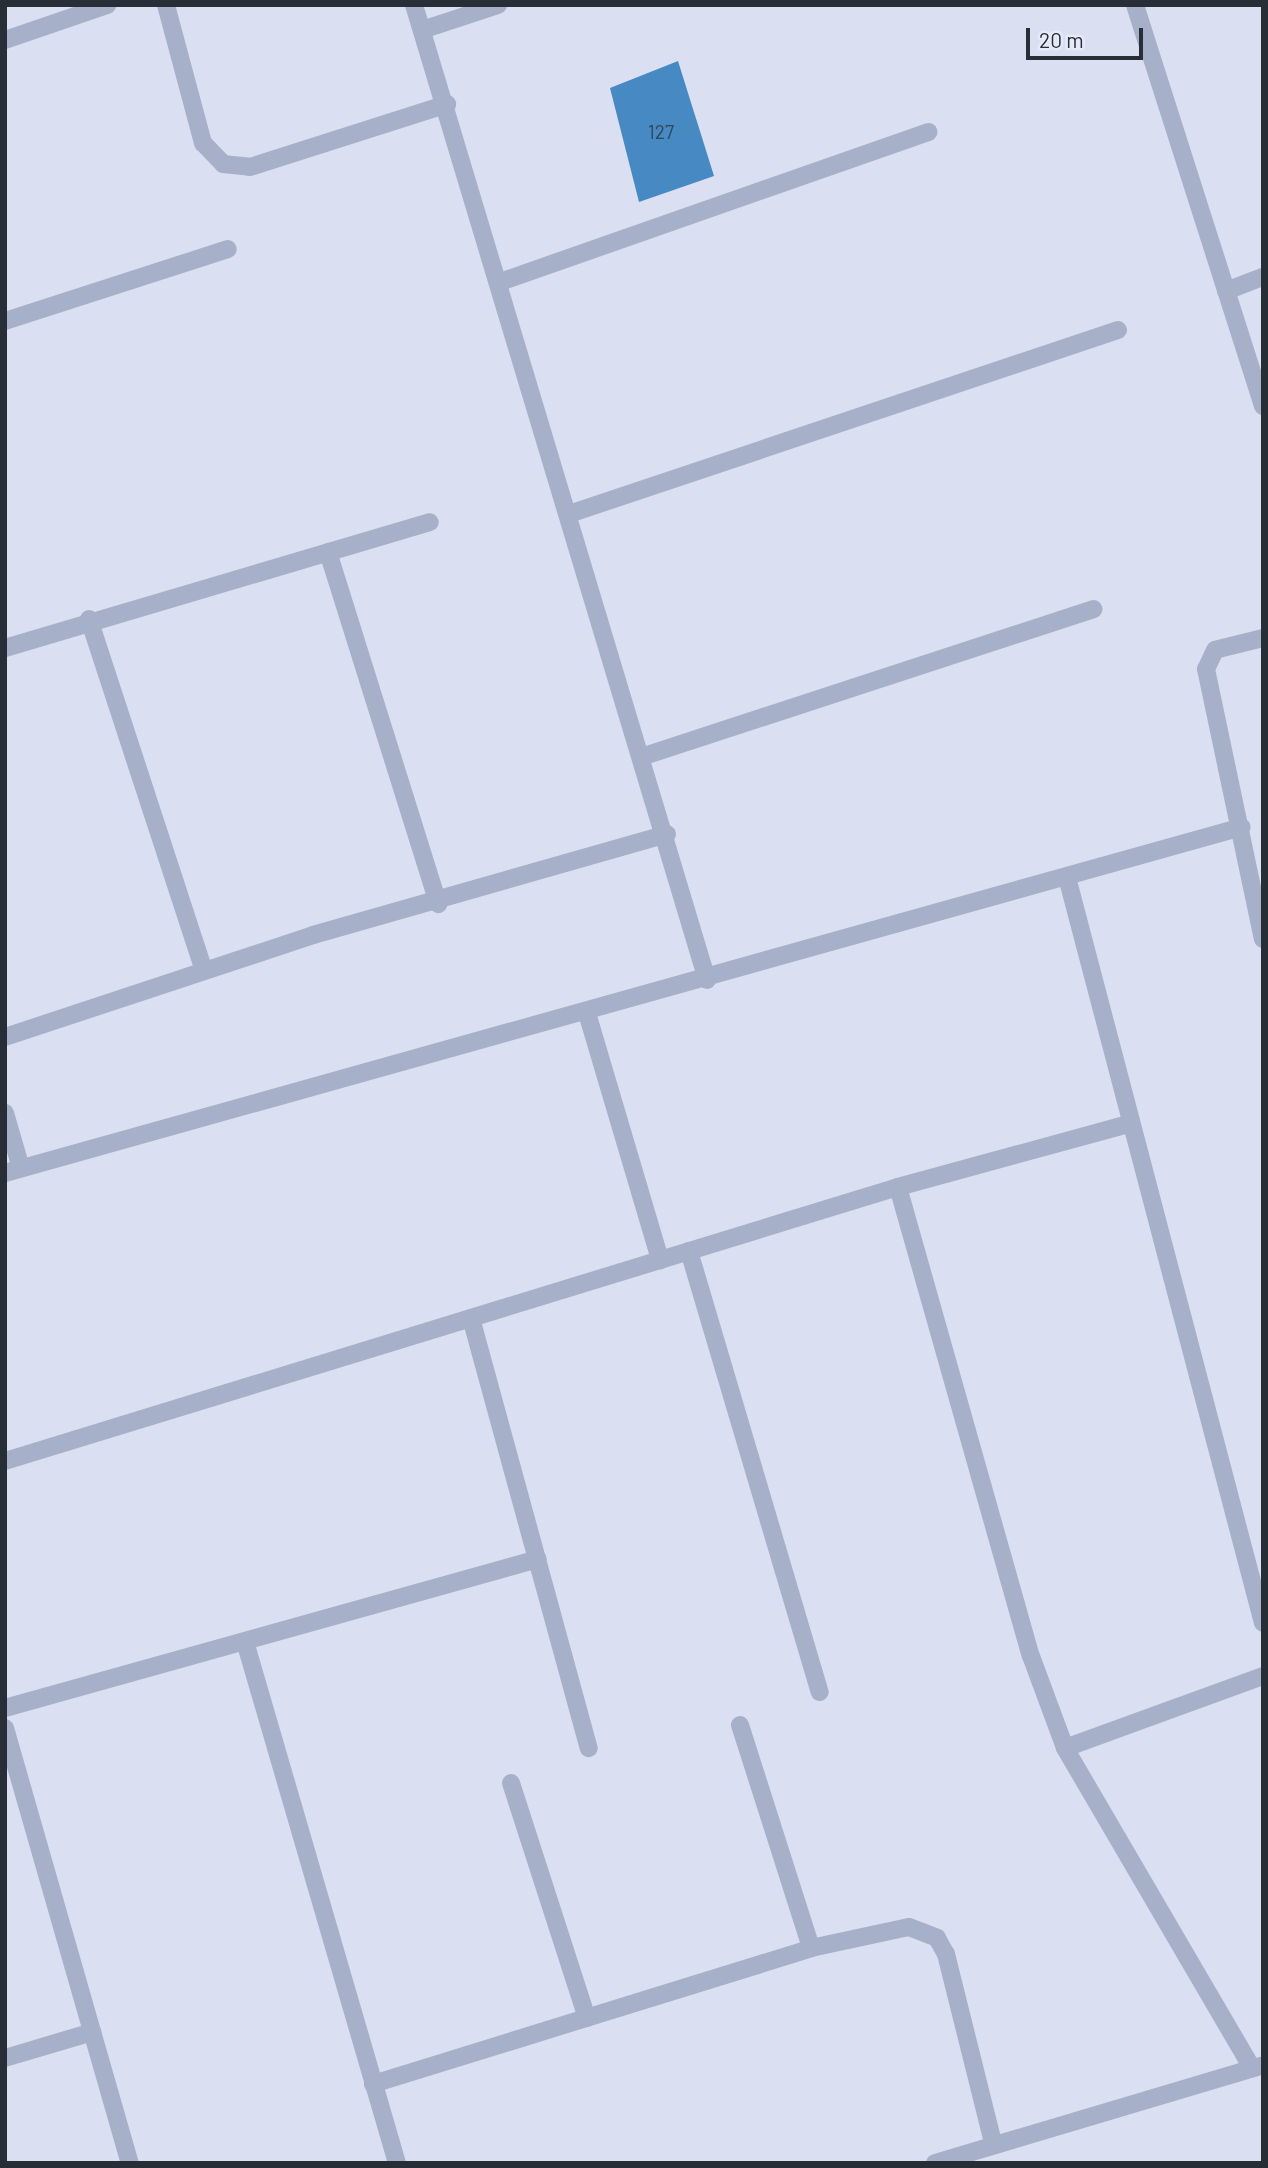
<!DOCTYPE html>
<style>
body{margin:0}
#map{position:relative;width:1268px;height:2168px;overflow:hidden;background:#dae0f1;font-family:Barlow,sans-serif}
div>[style]{position:absolute}
.building>*{inset:0;background:#4689c3}
.minor>*{height:18px;margin:-9px;padding:0 9px;transform-origin:9px;border-radius:9px;background:#a6b1c9}
span{translate:-50% -50%;white-space:nowrap;text-align:center;line-height:1.15;-webkit-text-stroke:5px #e6ebf9;paint-order:stroke}
.number-label{font-size:19px;color:#2f4558}
.number-label span{-webkit-text-stroke-width:0}
.frame{position:absolute;inset:0;border:7px solid #272e35;pointer-events:none}
.scale{position:absolute;left:1026px;top:28px;width:117px;height:32px;box-sizing:border-box;border:4px solid #272e35;border-top:0;padding-left:9px;font-size:21px;line-height:24px;white-space:nowrap;color:#272e35;-webkit-text-stroke:5px #e6ebf9;paint-order:stroke}
</style>
<div id="map">
<div class="building">
<i style="clip-path:polygon(678px 61px,714px 176px,639px 202px,610px 88px)"></i>
</div>
<div class="minor">
<i style="left:166px;top:5px;width:143px;rotate:75deg"></i>
<i style="left:203px;top:143px;width:29px;rotate:46deg"></i>
<i style="left:223px;top:164px;width:27px;rotate:6deg"></i>
<i style="left:250px;top:167px;width:207px;rotate:-17.7deg"></i>
<i style="left:414px;top:5px;width:1018px;rotate:73.27deg"></i>
<i style="left:1135px;top:5px;width:421px;rotate:72.3deg"></i>
<i style="left:422px;top:30px;width:80px;rotate:-18.2deg"></i>
<i style="left:5px;top:40px;width:108px;rotate:-18.9deg"></i>
<i style="left:500px;top:282px;width:454px;rotate:-19.3deg"></i>
<i style="left:1226px;top:291px;width:40px;rotate:-21deg"></i>
<i style="left:5px;top:321px;width:234px;rotate:-17.9deg"></i>
<i style="left:569px;top:514px;width:579px;rotate:-18.53deg"></i>
<i style="left:328px;top:552px;width:369px;rotate:72.6deg"></i>
<i style="left:89px;top:619px;width:369px;rotate:71.9deg"></i>
<i style="left:1263px;top:638px;width:49px;rotate:166deg"></i>
<i style="left:1215px;top:650px;width:21px;rotate:115deg"></i>
<i style="left:1206px;top:669px;width:276px;rotate:78.1deg"></i>
<i style="left:5px;top:648px;width:443px;rotate:-16.5deg"></i>
<i style="left:641px;top:757px;width:476px;rotate:-18.1deg"></i>
<i style="left:1068px;top:881px;width:767px;rotate:75.28deg"></i>
<i style="left:587px;top:1013px;width:258px;rotate:73.5deg"></i>
<i style="left:5px;top:1037px;width:324px;rotate:-18.3deg"></i>
<i style="left:313px;top:935px;width:368px;rotate:-15.9deg"></i>
<i style="left:5px;top:1113px;width:57px;rotate:73.8deg"></i>
<i style="left:5px;top:1173px;width:1284px;rotate:-15.63deg"></i>
<i style="left:898px;top:1187px;width:487px;rotate:74.2deg"></i>
<i style="left:1031px;top:1656px;width:98px;rotate:69.7deg"></i>
<i style="left:1065px;top:1748px;width:371px;rotate:59.7deg"></i>
<i style="left:689px;top:1251px;width:460px;rotate:73.5deg"></i>
<i style="left:471px;top:1318px;width:446px;rotate:74.7deg"></i>
<i style="left:5px;top:1461px;width:934px;rotate:-17.06deg"></i>
<i style="left:898px;top:1187px;width:238px;rotate:-15.3deg"></i>
<i style="left:246px;top:1645px;width:540px;rotate:73.75deg"></i>
<i style="left:5px;top:1708px;width:553px;rotate:-15.62deg"></i>
<i style="left:740px;top:1725px;width:234px;rotate:72.3deg"></i>
<i style="left:5px;top:1728px;width:453px;rotate:74deg"></i>
<i style="left:1065px;top:1748px;width:211px;rotate:-20deg"></i>
<i style="left:511px;top:1783px;width:247px;rotate:72.1deg"></i>
<i style="left:5px;top:2058px;width:91px;rotate:-16.6deg"></i>
<i style="left:373px;top:2084px;width:459px;rotate:-17.2deg"></i>
<i style="left:811px;top:1948px;width:100px;rotate:-12.1deg"></i>
<i style="left:909px;top:1927px;width:30px;rotate:21deg"></i>
<i style="left:937px;top:1938px;width:18px;rotate:61deg"></i>
<i style="left:946px;top:1954px;width:195px;rotate:76deg"></i>
<i style="left:935px;top:2163px;width:342px;rotate:-16.6deg"></i>
</div>
<div class="number-label">
<span style="left:661px;top:132px">127</span>
</div>
<div class="frame"></div>
<div class="scale">20 m</div>
</div>
